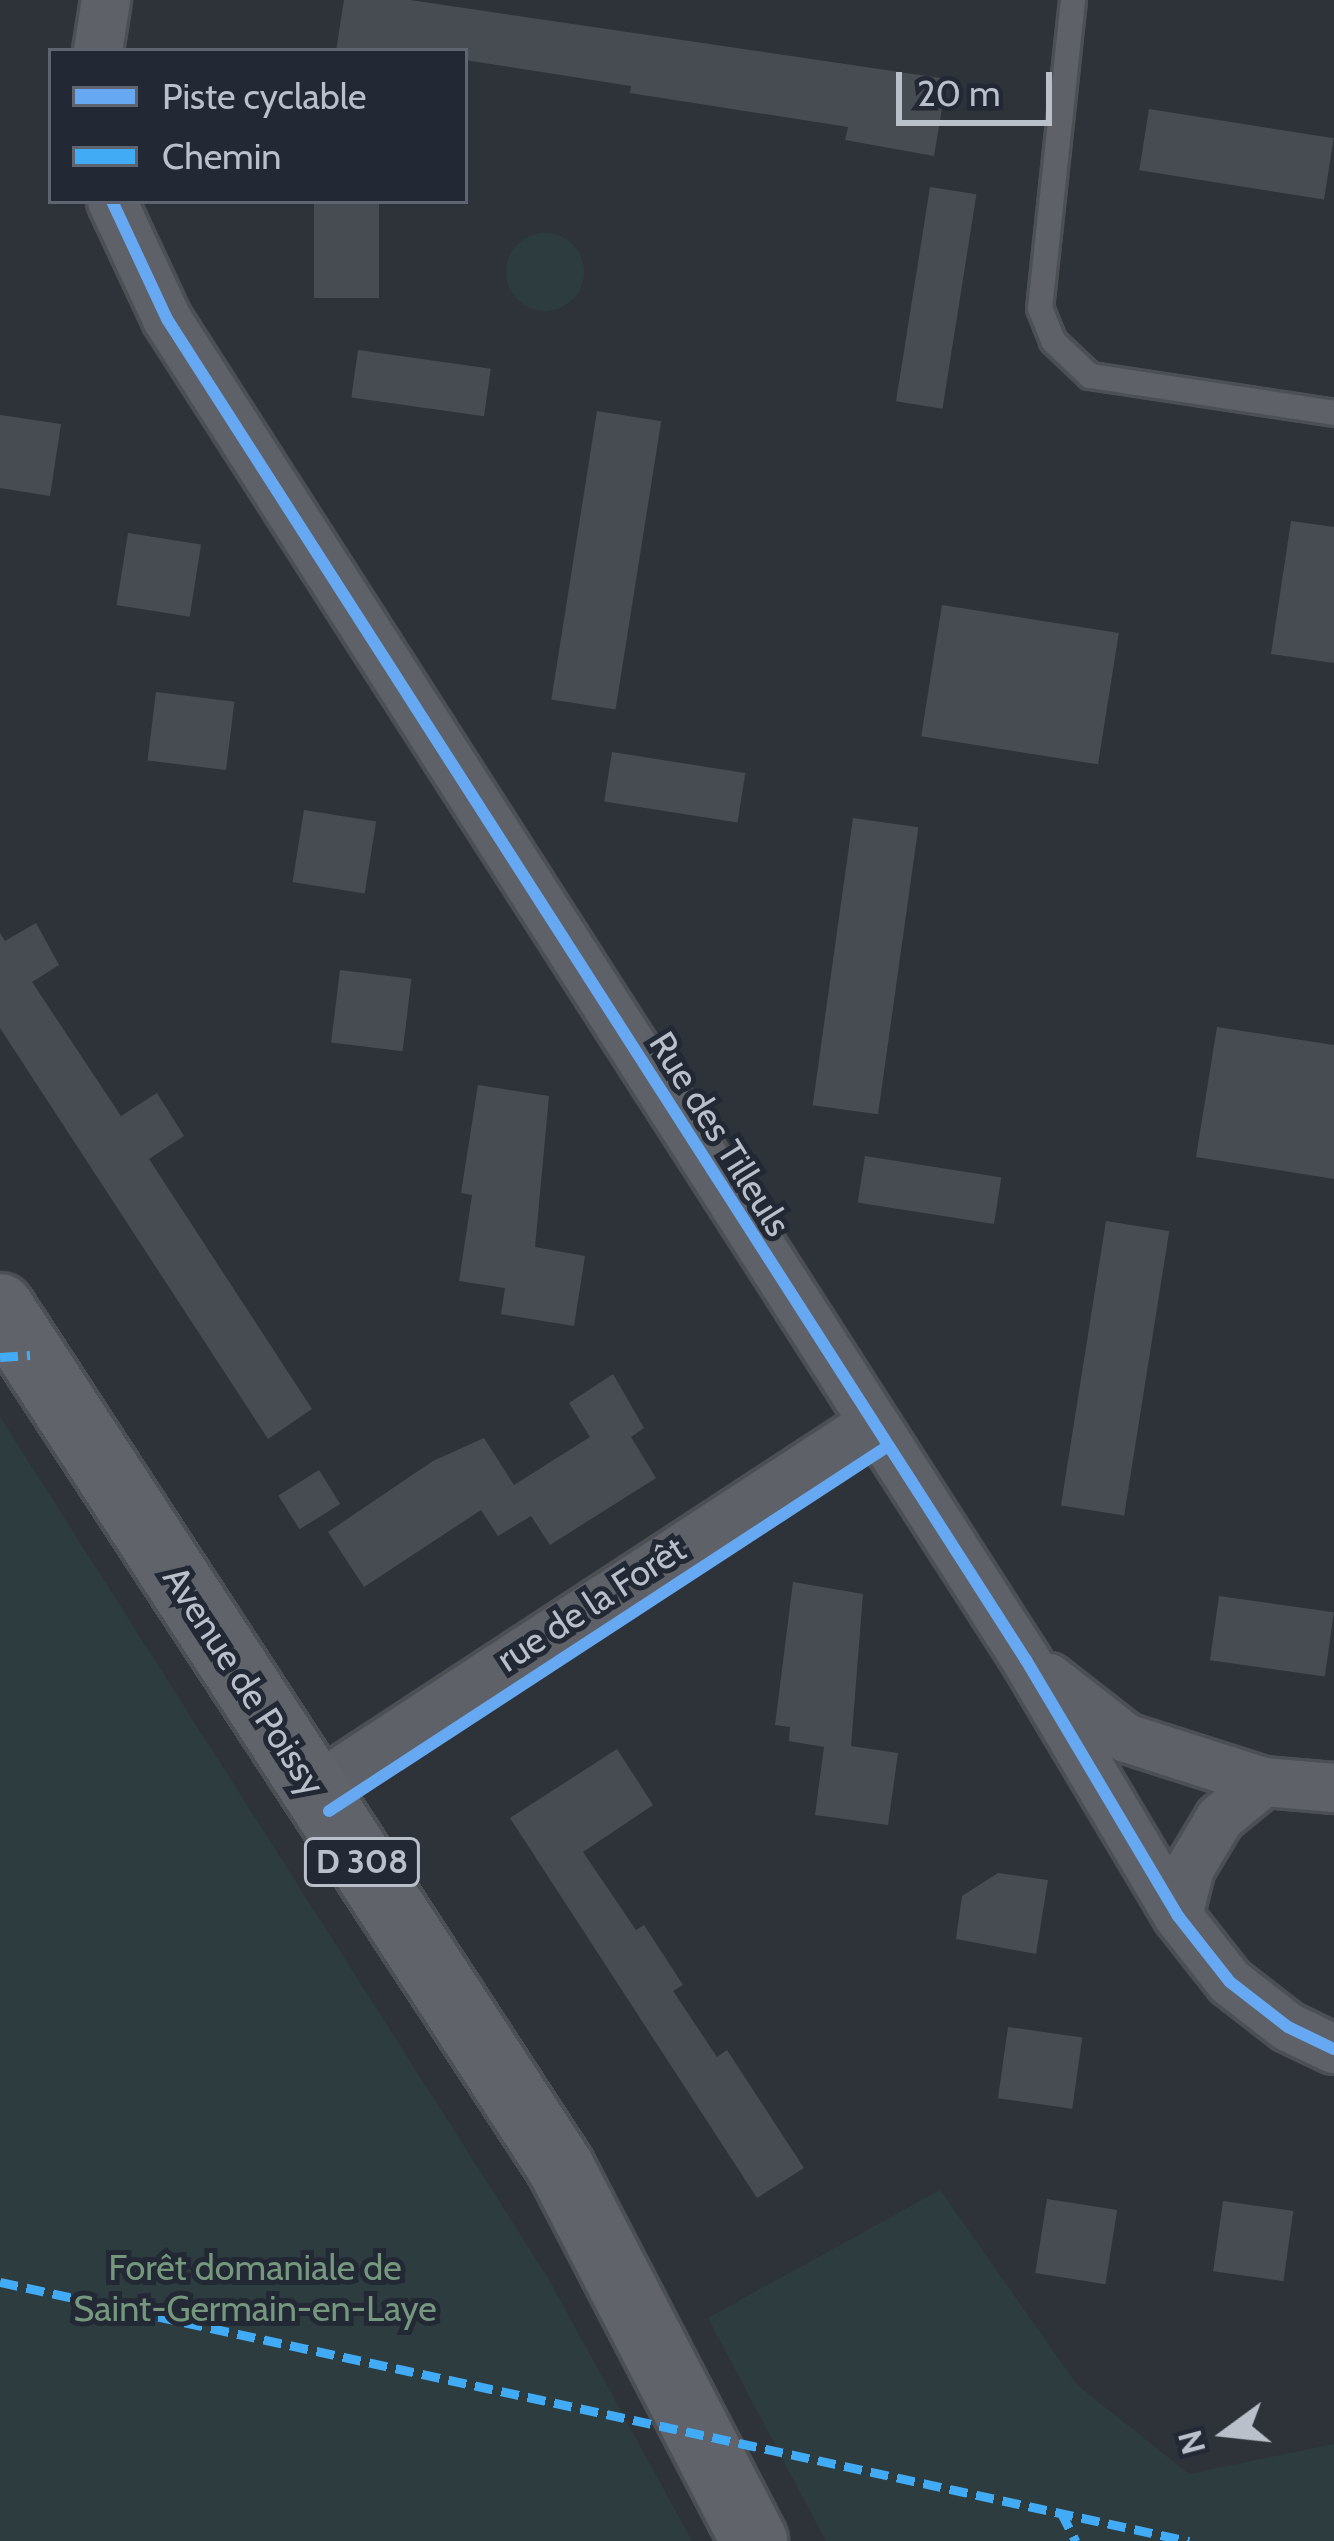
<!DOCTYPE html>
<meta charset="utf-8">
<style>
body{margin:0}
#map{position:relative;width:1334px;height:2541px;overflow:hidden;background:#2e333a;font-family:Cabin,sans-serif}
div>[style]{position:absolute}
.green>*{inset:0;background:#2d3d3f}
.round{border-radius:50%}
.building>*{inset:0;background:#474c52;transform-origin:0 0}
.roads{filter:drop-shadow(3px 0 #4c4f54) drop-shadow(-3px 0 #4c4f54) drop-shadow(0 3px #4c4f54) drop-shadow(0 -3px #4c4f54)}
.service>*{height:24px;margin:-12px;padding:0 12px;transform-origin:12px;border-radius:12px;background:#5e6268}
.minor>*{height:48px;margin:-24px;padding:0 24px;transform-origin:24px;border-radius:24px;background:#5e6268}
.primary>*{height:66px;margin:-33px;padding:0 33px;transform-origin:33px;border-radius:33px;background:#606369}
.quiet>*{height:9px;margin-top:-4.5px;transform-origin:0;background:repeating-linear-gradient(90deg,#42abf6 0 18px,transparent 0 27px)}
.cycleway>*{height:12px;margin:-6px;padding:0 6px;transform-origin:6px;border-radius:6px;background:#66a8f1}
span{translate:-50% -50%;white-space:nowrap;text-align:center;line-height:1.15;-webkit-text-stroke:10px #222934;paint-order:stroke}
.shield-label span{padding:3px 9px;background:#222934;border:3px solid;border-radius:9px;-webkit-text-stroke-width:0}
.shield-label{font-size:33px;color:#bac0c9;font-weight:700}
.street-label{font-size:36px;color:#bac0c9}
.park-label{font-size:36px;color:#74977d}
.legend{position:absolute;left:48px;top:48px;width:420px;height:156px;box-sizing:border-box;background:#222934;border:3px solid #5f6570;margin:0;padding:15px 21px;list-style:none;font-size:36px;color:#bac0c9}
.legend li{display:flex;align-items:center;gap:24px;height:60px}
.legend b{width:60px;border:3px solid #5f6570}
.north{position:absolute;left:1166px;top:2373px;width:120px;height:120px;-webkit-text-stroke:9px #222934;paint-order:stroke;rotate:255deg;font-size:33px;font-weight:700;line-height:48px;text-align:center;color:#bac0c9}
.north::after{content:'';display:block;margin:auto;width:42px;height:54px;background:#bac0c9;clip-path:polygon(50% 0,100% 100%,50% 72%,0 100%)}
.scale{position:absolute;left:896px;top:72px;width:156px;height:54px;box-sizing:border-box;border:6px solid #bac0c9;border-top:0;padding-left:15px;font-size:36px;line-height:42px;white-space:nowrap;color:#bac0c9;-webkit-text-stroke:9px #222934;paint-order:stroke}
</style>
<div id="map">
<div class="green">
<i class="round" style="left:506px;top:233px;width:78px;height:78px"></i>
<i style="clip-path:polygon(0 1417px,548px 2278px,692px 2541px,0 2541px)"></i>
<i style="clip-path:polygon(940px 2190px,1077px 2385px,1189px 2474px,1334px 2444px,1334px 2541px,826px 2541px,708px 2318px)"></i>
</div>
<div class="building">
<i style="clip-path:polygon(344px 0,410px 0,947px 79px,934px 156px,845px 140px,848px 127px,630px 93px,631px 86px,465px 60px,465px 51px,336px 51px)"></i>
<i style="left:1149px;top:109px;width:187px;height:62px;rotate:9deg"></i>
<i style="left:930px;top:187px;width:47px;height:217px;rotate:9deg"></i>
<i style="left:314px;top:201px;width:65px;height:97px"></i>
<i style="left:358px;top:350px;width:134px;height:48px;rotate:8deg"></i>
<i style="left:597px;top:411px;width:65px;height:292px;rotate:9deg"></i>
<i style="clip-path:polygon(0 415px,61px 424px,50px 496px,0 488px)"></i>
<i style="clip-path:polygon(1291px 521px,1334px 527px,1334px 663px,1271px 654px)"></i>
<i style="left:128px;top:533px;width:74px;height:73px;rotate:9deg"></i>
<i style="left:942px;top:605px;width:179px;height:133px;rotate:9deg"></i>
<i style="left:156px;top:692px;width:79px;height:69px;rotate:7deg"></i>
<i style="left:612px;top:752px;width:135px;height:50px;rotate:9deg"></i>
<i style="left:304px;top:810px;width:73px;height:73px;rotate:9deg"></i>
<i style="left:853px;top:818px;width:66px;height:290px;rotate:8deg"></i>
<i style="clip-path:polygon(36px 923px,59px 965px,32px 982px,121px 1116px,157px 1093px,184px 1136px,149px 1159px,312px 1409px,268px 1439px,0 1028px,0 933px,5px 941px)"></i>
<i style="left:340px;top:970px;width:72px;height:73px;rotate:7deg"></i>
<i style="clip-path:polygon(1217px 1027px,1334px 1045px,1334px 1179px,1196px 1157px)"></i>
<i style="clip-path:polygon(478px 1085px,549px 1096px,535px 1247px,585px 1256px,574px 1326px,501px 1314px,505px 1288px,459px 1281px,472px 1195px,461px 1193px)"></i>
<i style="left:865px;top:1156px;width:138px;height:47px;rotate:9deg"></i>
<i style="left:1106px;top:1221px;width:64px;height:288px;rotate:9deg"></i>
<i style="clip-path:polygon(613px 1374px,644px 1428px,631px 1437px,656px 1478px,550px 1545px,531px 1516px,498px 1536px,481px 1510px,364px 1587px,328px 1532px,433px 1461px,484px 1438px,514px 1485px,590px 1437px,569px 1403px)"></i>
<i style="left:319px;top:1470px;width:40px;height:48px;rotate:58deg"></i>
<i style="clip-path:polygon(793px 1582px,863px 1594px,851px 1746px,898px 1753px,888px 1825px,815px 1815px,824px 1747px,789px 1741px,790px 1727px,775px 1725px)"></i>
<i style="left:1219px;top:1596px;width:116px;height:65px;rotate:8deg"></i>
<i style="clip-path:polygon(617px 1749px,653px 1805px,583px 1852px,636px 1930px,644px 1925px,683px 1985px,673px 1991px,717px 2057px,727px 2050px,804px 2168px,757px 2198px,510px 1818px)"></i>
<i style="clip-path:polygon(998px 1873px,1048px 1880px,1036px 1954px,956px 1939px,962px 1896px)"></i>
<i style="left:1008px;top:2027px;width:75px;height:72px;rotate:8deg"></i>
<i style="left:1047px;top:2199px;width:71px;height:75px;rotate:9deg"></i>
<i style="left:1223px;top:2201px;width:71px;height:71px;rotate:8deg"></i>
</div>
<div class="roads">
<div class="service">
<i style="left:1073px;top:0;width:310px;rotate:96.1deg"></i>
<i style="left:1040px;top:308px;width:35px;rotate:68deg"></i>
<i style="left:1053px;top:341px;width:51px;rotate:43.4deg"></i>
<i style="left:1090px;top:376px;width:247px;rotate:8.6deg"></i>
</div>
<div class="minor">
<i style="left:98px;top:51px;width:52px;rotate:-81.1deg"></i>
<i style="left:112px;top:201px;width:130px;rotate:65deg"></i>
<i style="left:167px;top:319px;width:1593px;rotate:57.36deg"></i>
<i style="left:1026px;top:1660px;width:298px;rotate:59.3deg"></i>
<i style="left:1178px;top:1916px;width:84px;rotate:51.8deg"></i>
<i style="left:1230px;top:1982px;width:73px;rotate:37.8deg"></i>
<i style="left:1288px;top:2027px;width:51px;rotate:25.6deg"></i>
<i style="left:1049px;top:1678px;width:98px;rotate:37.9deg"></i>
<i style="left:1126px;top:1738px;width:145px;rotate:17.7deg"></i>
<i style="left:1264px;top:1782px;width:70px;rotate:4.9deg"></i>
<i style="left:314px;top:1789px;width:665px;rotate:-33.21deg"></i>
<i style="left:1178px;top:1916px;width:49px;rotate:-76deg"></i>
<i style="left:1190px;top:1868px;width:58px;rotate:-59deg"></i>
<i style="left:1220px;top:1818px;width:57px;rotate:-39.3deg"></i>
</div>
<div class="primary">
<i style="left:0;top:1307px;width:1028px;rotate:56.91deg"></i>
<i style="left:561px;top:2168px;width:420px;rotate:62.6deg"></i>
</div>
</div>
<div class="quiet">
<i style="left:0;top:1357px;width:30px;rotate:-4deg"></i>
<i style="left:0;top:2282px;width:1217px;rotate:12.29deg"></i>
<i style="left:1061px;top:2512px;width:33px;rotate:63deg"></i>
</div>
<div class="cycleway">
<i style="left:112px;top:201px;width:130px;rotate:65deg"></i>
<i style="left:167px;top:319px;width:1593px;rotate:57.36deg"></i>
<i style="left:1026px;top:1660px;width:298px;rotate:59.3deg"></i>
<i style="left:1178px;top:1916px;width:84px;rotate:51.8deg"></i>
<i style="left:1230px;top:1982px;width:73px;rotate:37.8deg"></i>
<i style="left:1288px;top:2027px;width:51px;rotate:25.6deg"></i>
<i style="left:329px;top:1811px;width:664px;rotate:-33.14deg"></i>
</div>
<div class="shield-label">
<span style="left:362px;top:1862px">D 308</span>
</div>
<div class="street-label">
<span style="left:720px;top:1134px;rotate:58deg">Rue des Tilleuls</span>
<span style="left:591px;top:1604px;rotate:-33deg">rue de la Forêt</span>
<span style="left:244px;top:1681px;rotate:57deg">Avenue de Poissy</span>
</div>
<div class="park-label">
<span style="left:255px;top:2288px">Forêt domaniale de<br>Saint-Germain-en-Laye</span>
</div>
<ul class="legend">
<li><b style="height:15px;background:#66a8f1"></b>Piste cyclable</li>
<li><b style="height:15px;background:#42abf6"></b>Chemin</li>
</ul>
<div class="north">N</div>
<div class="scale">20 m</div>
</div>
